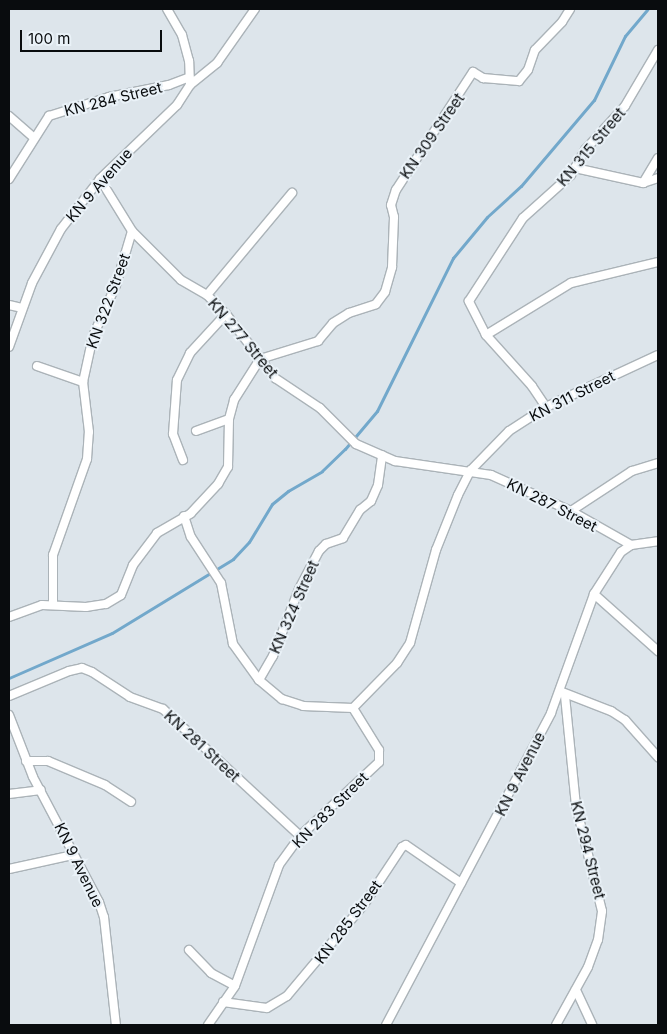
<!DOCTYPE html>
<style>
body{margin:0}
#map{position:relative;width:667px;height:1034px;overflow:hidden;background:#dde5eb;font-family:Inter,sans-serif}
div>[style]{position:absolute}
.stream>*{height:3px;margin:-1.5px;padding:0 1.5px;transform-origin:1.5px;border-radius:1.5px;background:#72a8cb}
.roads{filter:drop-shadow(1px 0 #abb3b8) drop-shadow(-1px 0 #abb3b8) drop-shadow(0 1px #abb3b8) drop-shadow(0 -1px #abb3b8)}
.street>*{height:8px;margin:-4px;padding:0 4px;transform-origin:4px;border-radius:4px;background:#fff}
span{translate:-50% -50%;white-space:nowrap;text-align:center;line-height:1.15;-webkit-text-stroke:4px #eaf2f8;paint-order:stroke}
.street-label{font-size:15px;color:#090c0e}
.frame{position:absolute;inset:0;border:10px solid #090c0e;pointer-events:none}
.scale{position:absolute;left:20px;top:30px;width:142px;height:22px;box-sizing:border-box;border:2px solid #090c0e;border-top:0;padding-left:6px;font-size:15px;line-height:18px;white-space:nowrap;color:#090c0e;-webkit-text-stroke:4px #eaf2f8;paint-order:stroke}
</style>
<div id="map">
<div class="stream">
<i style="left:9px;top:678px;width:112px;rotate:-23.6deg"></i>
<i style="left:112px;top:633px;width:142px;rotate:-31.4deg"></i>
<i style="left:233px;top:559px;width:23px;rotate:-47deg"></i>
<i style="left:249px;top:542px;width:44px;rotate:-58.8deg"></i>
<i style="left:272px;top:504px;width:21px;rotate:-39deg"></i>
<i style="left:288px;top:491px;width:39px;rotate:-30deg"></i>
<i style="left:322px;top:471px;width:32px;rotate:-44deg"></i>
<i style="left:345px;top:449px;width:50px;rotate:-49.9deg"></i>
<i style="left:377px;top:411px;width:171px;rotate:-63.6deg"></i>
<i style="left:453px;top:258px;width:53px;rotate:-50.3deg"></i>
<i style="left:487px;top:217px;width:46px;rotate:-42.4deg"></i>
<i style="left:521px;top:186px;width:113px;rotate:-49.7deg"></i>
<i style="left:594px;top:100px;width:71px;rotate:-64.2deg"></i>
<i style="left:625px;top:36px;width:35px;rotate:-50deg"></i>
</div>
<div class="roads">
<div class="street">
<i style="left:190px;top:85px;width:35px;rotate:-39deg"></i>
<i style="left:217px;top:63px;width:66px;rotate:-54.9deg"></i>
<i style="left:9px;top:116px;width:33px;rotate:41deg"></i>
<i style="left:575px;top:168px;width:70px;rotate:12.4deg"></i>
<i style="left:643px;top:183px;width:16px;rotate:-18deg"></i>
<i style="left:9px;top:179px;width:75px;rotate:-57.6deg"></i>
<i style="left:49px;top:116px;width:63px;rotate:-17.6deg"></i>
<i style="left:109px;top:97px;width:61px;rotate:-11.3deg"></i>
<i style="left:169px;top:85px;width:22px;rotate:-21deg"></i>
<i style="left:100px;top:179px;width:61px;rotate:58.4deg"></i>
<i style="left:132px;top:231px;width:69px;rotate:45deg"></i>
<i style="left:181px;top:280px;width:30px;rotate:30deg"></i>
<i style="left:207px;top:295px;width:27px;rotate:45deg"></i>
<i style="left:226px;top:314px;width:81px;rotate:52.6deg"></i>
<i style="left:275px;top:378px;width:54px;rotate:33.7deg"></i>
<i style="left:320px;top:408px;width:51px;rotate:45deg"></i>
<i style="left:356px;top:444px;width:43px;rotate:23.6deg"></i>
<i style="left:395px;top:461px;width:97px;rotate:8.3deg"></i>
<i style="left:491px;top:475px;width:88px;rotate:24.2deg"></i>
<i style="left:571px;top:511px;width:69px;rotate:29.5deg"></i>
<i style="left:643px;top:183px;width:29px;rotate:-59deg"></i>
<i style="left:207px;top:295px;width:133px;rotate:-50.2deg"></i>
<i style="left:9px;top:305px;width:13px;rotate:13deg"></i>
<i style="left:486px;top:335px;width:100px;rotate:-31.5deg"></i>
<i style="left:571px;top:283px;width:89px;rotate:-13.6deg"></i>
<i style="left:9px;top:347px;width:68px;rotate:-70.2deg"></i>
<i style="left:32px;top:283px;width:61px;rotate:-61.8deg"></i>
<i style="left:61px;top:229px;width:63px;rotate:-52deg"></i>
<i style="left:100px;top:179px;width:107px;rotate:-43.9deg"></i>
<i style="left:177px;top:105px;width:24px;rotate:-57deg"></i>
<i style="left:190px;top:85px;width:24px;rotate:-92deg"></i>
<i style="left:189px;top:61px;width:27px;rotate:-105deg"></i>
<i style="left:182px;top:35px;width:30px;rotate:-120deg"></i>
<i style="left:37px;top:366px;width:49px;rotate:19.2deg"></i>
<i style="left:546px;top:407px;width:25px;rotate:-124deg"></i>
<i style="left:532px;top:386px;width:69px;rotate:-132deg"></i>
<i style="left:486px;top:335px;width:38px;rotate:-117deg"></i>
<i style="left:469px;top:301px;width:99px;rotate:-57deg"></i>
<i style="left:523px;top:218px;width:64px;rotate:-41.9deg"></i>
<i style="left:571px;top:175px;width:29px;rotate:-61deg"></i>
<i style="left:585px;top:150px;width:59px;rotate:-47.7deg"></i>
<i style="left:625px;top:106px;width:65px;rotate:-59.5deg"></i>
<i style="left:196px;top:431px;width:35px;rotate:-20deg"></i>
<i style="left:183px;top:460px;width:28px;rotate:-111deg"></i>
<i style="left:173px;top:434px;width:54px;rotate:-85.8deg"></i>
<i style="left:177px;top:380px;width:30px;rotate:-64deg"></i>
<i style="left:190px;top:353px;width:53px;rotate:-47.3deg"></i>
<i style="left:571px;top:511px;width:73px;rotate:-33.3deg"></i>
<i style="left:632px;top:471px;width:27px;rotate:-17deg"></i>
<i style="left:184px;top:516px;width:22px;rotate:72deg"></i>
<i style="left:191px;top:537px;width:55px;rotate:56.9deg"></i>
<i style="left:221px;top:583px;width:62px;rotate:78.9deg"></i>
<i style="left:233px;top:644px;width:44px;rotate:54.2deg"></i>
<i style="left:259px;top:680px;width:30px;rotate:40deg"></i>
<i style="left:282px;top:699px;width:22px;rotate:18deg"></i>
<i style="left:303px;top:706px;width:50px;rotate:2.3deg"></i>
<i style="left:594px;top:594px;width:86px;rotate:41.7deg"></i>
<i style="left:53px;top:604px;width:49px;rotate:-90deg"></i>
<i style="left:53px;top:555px;width:102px;rotate:-70.5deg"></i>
<i style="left:87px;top:459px;width:27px;rotate:-86deg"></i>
<i style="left:89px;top:432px;width:50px;rotate:-96.8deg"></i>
<i style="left:83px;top:382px;width:47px;rotate:-77.7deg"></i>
<i style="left:93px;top:336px;width:56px;rotate:-65.7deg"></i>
<i style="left:116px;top:285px;width:56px;rotate:-73.5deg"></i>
<i style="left:9px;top:617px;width:35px;rotate:-20deg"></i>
<i style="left:42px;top:605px;width:44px;rotate:2.6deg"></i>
<i style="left:86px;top:607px;width:20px;rotate:-9deg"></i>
<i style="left:106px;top:604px;width:17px;rotate:-31deg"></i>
<i style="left:121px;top:595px;width:32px;rotate:-68deg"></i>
<i style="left:133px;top:565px;width:40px;rotate:-53deg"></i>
<i style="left:157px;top:533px;width:39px;rotate:-30deg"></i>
<i style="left:191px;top:513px;width:40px;rotate:-47deg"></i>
<i style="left:218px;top:484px;width:20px;rotate:-60deg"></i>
<i style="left:228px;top:467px;width:48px;rotate:-88.8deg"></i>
<i style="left:229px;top:419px;width:20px;rotate:-75deg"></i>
<i style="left:234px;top:400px;width:49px;rotate:-57.6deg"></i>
<i style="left:260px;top:359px;width:61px;rotate:-17.2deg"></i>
<i style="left:318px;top:341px;width:23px;rotate:-50deg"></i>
<i style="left:333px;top:323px;width:19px;rotate:-32deg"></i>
<i style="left:349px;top:313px;width:28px;rotate:-18deg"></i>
<i style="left:376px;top:304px;width:15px;rotate:-53deg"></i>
<i style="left:385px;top:292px;width:26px;rotate:-74deg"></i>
<i style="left:392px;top:267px;width:50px;rotate:-87.7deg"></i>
<i style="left:394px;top:217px;width:12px;rotate:-104deg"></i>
<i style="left:391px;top:205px;width:16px;rotate:-72deg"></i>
<i style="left:396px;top:190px;width:141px;rotate:-56.9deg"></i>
<i style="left:473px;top:72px;width:12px;rotate:31deg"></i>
<i style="left:483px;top:78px;width:36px;rotate:5deg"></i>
<i style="left:519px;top:81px;width:14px;rotate:-51deg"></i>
<i style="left:528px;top:70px;width:21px;rotate:-71deg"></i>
<i style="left:535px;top:50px;width:39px;rotate:-46deg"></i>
<i style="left:562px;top:22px;width:15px;rotate:-58deg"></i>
<i style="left:259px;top:680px;width:28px;rotate:-60deg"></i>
<i style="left:273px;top:656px;width:72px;rotate:-68.8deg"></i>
<i style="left:299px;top:589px;width:43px;rotate:-62.2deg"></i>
<i style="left:319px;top:551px;width:10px;rotate:-45deg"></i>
<i style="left:326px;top:544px;width:18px;rotate:-19deg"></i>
<i style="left:343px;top:538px;width:33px;rotate:-59deg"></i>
<i style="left:360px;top:510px;width:14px;rotate:-39deg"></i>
<i style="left:371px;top:501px;width:17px;rotate:-66deg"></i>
<i style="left:378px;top:485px;width:30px;rotate:-82deg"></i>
<i style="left:562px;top:692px;width:53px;rotate:21.2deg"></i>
<i style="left:611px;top:711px;width:17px;rotate:33deg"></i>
<i style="left:625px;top:720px;width:50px;rotate:48.3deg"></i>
<i style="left:9px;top:696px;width:65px;rotate:-22.6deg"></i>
<i style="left:69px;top:671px;width:13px;rotate:-13deg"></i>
<i style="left:82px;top:668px;width:11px;rotate:22deg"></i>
<i style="left:92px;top:672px;width:45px;rotate:33.3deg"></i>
<i style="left:130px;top:697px;width:35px;rotate:20deg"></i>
<i style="left:163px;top:709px;width:187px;rotate:42.8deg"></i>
<i style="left:9px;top:715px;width:66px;rotate:68.8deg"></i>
<i style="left:33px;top:777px;width:141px;rotate:62.2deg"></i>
<i style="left:99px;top:902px;width:16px;rotate:72deg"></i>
<i style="left:104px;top:917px;width:109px;rotate:83.7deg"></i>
<i style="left:26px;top:761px;width:22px"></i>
<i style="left:48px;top:761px;width:62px;rotate:22.8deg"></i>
<i style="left:105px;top:785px;width:31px;rotate:33deg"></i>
<i style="left:9px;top:794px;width:32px;rotate:-7deg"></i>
<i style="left:9px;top:869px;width:66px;rotate:-12.3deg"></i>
<i style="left:189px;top:950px;width:32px;rotate:46deg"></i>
<i style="left:211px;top:973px;width:27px;rotate:28deg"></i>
<i style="left:576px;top:990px;width:38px;rotate:65deg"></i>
<i style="left:223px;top:1002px;width:44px;rotate:7.8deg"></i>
<i style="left:267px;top:1008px;width:23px;rotate:-31deg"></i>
<i style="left:287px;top:996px;width:121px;rotate:-50deg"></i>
<i style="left:365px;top:903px;width:67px;rotate:-56.5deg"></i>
<i style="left:402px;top:847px;width:4px;rotate:-27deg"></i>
<i style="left:406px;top:845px;width:67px;rotate:34.6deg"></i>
<i style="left:208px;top:1025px;width:47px;rotate:-55.3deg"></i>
<i style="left:235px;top:986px;width:129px;rotate:-70deg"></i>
<i style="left:279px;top:865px;width:36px;rotate:-54deg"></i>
<i style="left:300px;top:836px;width:108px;rotate:-43.1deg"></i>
<i style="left:379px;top:762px;width:12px;rotate:-90deg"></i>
<i style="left:379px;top:750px;width:49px;rotate:-121.8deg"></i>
<i style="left:353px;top:708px;width:63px;rotate:-45.6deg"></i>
<i style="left:397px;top:663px;width:24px;rotate:-57deg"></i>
<i style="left:410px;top:643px;width:97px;rotate:-74.4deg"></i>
<i style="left:436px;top:550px;width:59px;rotate:-68.2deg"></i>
<i style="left:458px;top:495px;width:28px;rotate:-63deg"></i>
<i style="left:471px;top:470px;width:54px;rotate:-45.7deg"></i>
<i style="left:509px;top:431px;width:44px;rotate:-33deg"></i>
<i style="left:546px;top:407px;width:123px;rotate:-24.9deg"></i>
<i style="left:386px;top:1025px;width:353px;rotate:-62.1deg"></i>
<i style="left:551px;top:713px;width:127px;rotate:-70.1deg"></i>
<i style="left:594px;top:594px;width:50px;rotate:-57.3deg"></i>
<i style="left:621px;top:552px;width:12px;rotate:-35deg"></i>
<i style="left:631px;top:545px;width:27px;rotate:-8deg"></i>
<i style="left:556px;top:1025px;width:66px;rotate:-61.1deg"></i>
<i style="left:588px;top:967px;width:29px;rotate:-70deg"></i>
<i style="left:598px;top:940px;width:29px;rotate:-82deg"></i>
<i style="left:602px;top:911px;width:108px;rotate:-103.9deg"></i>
<i style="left:576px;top:806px;width:112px;rotate:-95.7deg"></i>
</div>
</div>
<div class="street-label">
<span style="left:113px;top:99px;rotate:-14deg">KN 284 Street</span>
<span style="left:432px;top:136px;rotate:-55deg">KN 309 Street</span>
<span style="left:591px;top:147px;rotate:-50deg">KN 315 Street</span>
<span style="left:99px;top:185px;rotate:-49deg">KN 9 Avenue</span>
<span style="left:108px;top:301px;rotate:-70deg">KN 322 Street</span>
<span style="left:243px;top:338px;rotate:50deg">KN 277 Street</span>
<span style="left:572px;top:396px;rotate:-27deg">KN 311 Street</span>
<span style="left:552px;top:505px;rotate:27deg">KN 287 Street</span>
<span style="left:294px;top:607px;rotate:-66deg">KN 324 Street</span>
<span style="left:202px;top:746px;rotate:43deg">KN 281 Street</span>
<span style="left:520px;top:774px;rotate:-63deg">KN 9 Avenue</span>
<span style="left:330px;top:810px;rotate:-45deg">KN 283 Street</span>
<span style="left:588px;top:850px;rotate:76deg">KN 294 Street</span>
<span style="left:79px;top:865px;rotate:64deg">KN 9 Avenue</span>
<span style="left:348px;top:922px;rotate:-53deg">KN 285 Street</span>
</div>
<div class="frame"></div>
<div class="scale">100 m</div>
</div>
